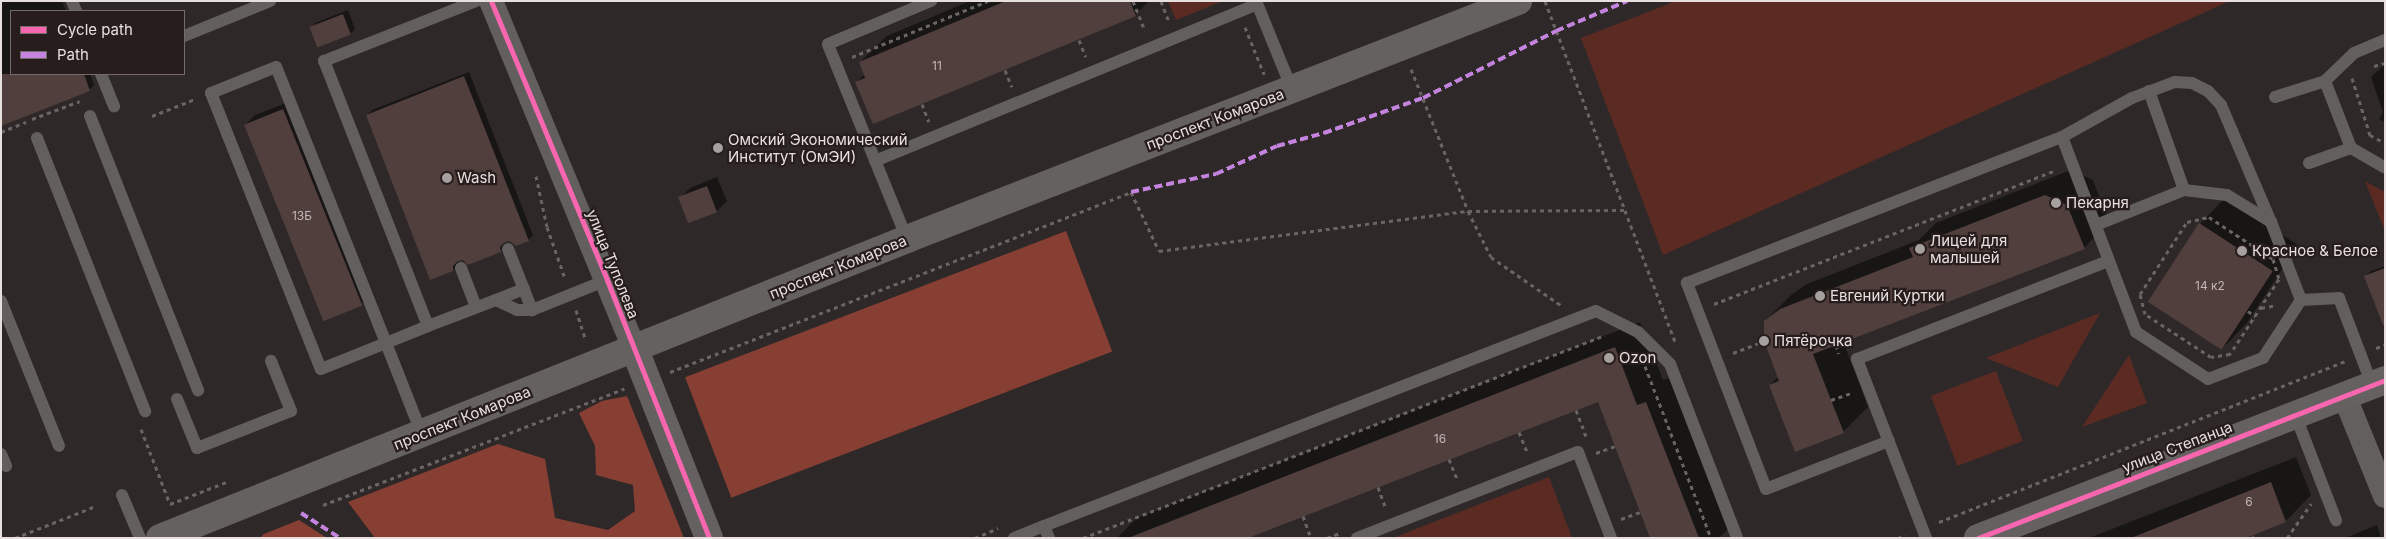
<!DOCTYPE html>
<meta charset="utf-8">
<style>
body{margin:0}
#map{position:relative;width:2386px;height:539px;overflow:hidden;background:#2e2928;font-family:Inter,sans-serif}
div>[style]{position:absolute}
.green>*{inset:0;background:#5a2a23;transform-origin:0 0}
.forest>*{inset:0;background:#873f33;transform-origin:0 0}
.shadow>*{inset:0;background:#0007}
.building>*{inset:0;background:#503f3d;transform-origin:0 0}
.path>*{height:3px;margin-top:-1.5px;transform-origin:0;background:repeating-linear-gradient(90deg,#696564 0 4px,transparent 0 8px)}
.lane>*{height:12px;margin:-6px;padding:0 6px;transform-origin:6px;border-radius:6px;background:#625f5e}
.street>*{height:24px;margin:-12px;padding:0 12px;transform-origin:12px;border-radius:12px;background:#625f5e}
.secondary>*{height:28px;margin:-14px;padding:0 14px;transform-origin:14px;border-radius:14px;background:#656160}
.quiet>*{height:4px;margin-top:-2px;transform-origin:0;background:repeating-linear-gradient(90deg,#c483df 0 8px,transparent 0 12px)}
.cycleway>*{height:5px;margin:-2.5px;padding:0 2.5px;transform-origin:2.5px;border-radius:2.5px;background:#f766af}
.dots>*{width:14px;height:14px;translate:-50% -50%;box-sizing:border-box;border:2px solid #271d1c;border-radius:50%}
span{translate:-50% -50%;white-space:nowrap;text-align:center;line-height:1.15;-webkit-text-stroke:4.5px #271d1c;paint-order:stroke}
.number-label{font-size:12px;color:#c1b8b6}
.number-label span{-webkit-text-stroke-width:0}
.street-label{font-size:15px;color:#e7e0df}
.poi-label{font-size:15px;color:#e7e0df}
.left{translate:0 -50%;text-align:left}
.frame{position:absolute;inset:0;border:2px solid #e7e0df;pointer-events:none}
.legend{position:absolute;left:10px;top:10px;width:175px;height:65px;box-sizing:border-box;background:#271d1c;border:1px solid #746b6a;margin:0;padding:6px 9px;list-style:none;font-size:15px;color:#e7e0df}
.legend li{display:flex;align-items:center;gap:10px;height:25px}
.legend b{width:25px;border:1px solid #746b6a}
</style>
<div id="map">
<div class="green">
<i style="clip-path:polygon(1168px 1px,1223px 1px,1176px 20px)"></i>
<i style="clip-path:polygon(1676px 1px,2230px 1px,1663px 255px,1581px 38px)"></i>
<i style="clip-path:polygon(2365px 181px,2385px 192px,2385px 231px)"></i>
<i style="clip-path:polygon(2100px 313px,2058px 387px,1986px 358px)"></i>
<i style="clip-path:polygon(2129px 355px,2147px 403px,2082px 427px)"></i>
<i style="left:1996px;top:371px;width:75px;height:70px;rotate:69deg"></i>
<i style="clip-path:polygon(1549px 477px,1572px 538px,1393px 538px)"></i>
</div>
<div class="forest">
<i style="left:1066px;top:231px;width:129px;height:408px;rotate:69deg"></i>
<i style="clip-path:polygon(627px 396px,684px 538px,375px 538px,348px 502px,498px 444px,545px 459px,555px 518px,608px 530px,635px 511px,633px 485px,596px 475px,595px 446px,579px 413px,602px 401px)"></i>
<i style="clip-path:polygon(299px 520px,327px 538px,260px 538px,264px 534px)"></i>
</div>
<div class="shadow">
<i style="clip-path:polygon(1px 1px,62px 1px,66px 11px,11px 11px,11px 74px,90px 74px,94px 85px,90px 89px,1px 125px)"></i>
<i style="clip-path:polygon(970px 1px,1149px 1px,1135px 15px,857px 82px,865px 74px,860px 62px,887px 36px)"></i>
<i style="clip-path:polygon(348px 10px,355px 29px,350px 34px,311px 28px,315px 23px)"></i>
<i style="clip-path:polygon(2385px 64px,2385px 122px,2379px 119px,2383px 112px,2371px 77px)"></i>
<i style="clip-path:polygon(469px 72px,533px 235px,528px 240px,504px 241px,505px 246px,500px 251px,457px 260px,458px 265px,453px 270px,367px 115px,372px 110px)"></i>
<i style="clip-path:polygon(294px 100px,370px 295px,360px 305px,245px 125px,255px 115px)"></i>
<i style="clip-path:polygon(2071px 170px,2093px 180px,2109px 222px,2084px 248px,1843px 341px,1868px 407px,1843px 432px,1770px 385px,1779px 376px,1765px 321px,1791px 295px,1807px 284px,1919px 240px,1936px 223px)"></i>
<i style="clip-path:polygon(717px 177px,727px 201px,717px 211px,680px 198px,690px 188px)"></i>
<i style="clip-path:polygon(2225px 198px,2298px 245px,2247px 323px,2222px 349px,2200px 224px)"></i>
<i style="clip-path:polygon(2385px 266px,2385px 290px,2366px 276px,2371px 271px)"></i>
<i style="clip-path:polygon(1640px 322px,1663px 380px,1672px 377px,1730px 527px,1719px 538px,1652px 538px,1599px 400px,1244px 538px,1117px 538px,1137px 518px)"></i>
<i style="clip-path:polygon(2296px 457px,2311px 495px,2286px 521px,2243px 538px,2089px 538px)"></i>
<i style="clip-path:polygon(2377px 525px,2381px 538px,2345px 538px)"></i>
</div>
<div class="building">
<i style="clip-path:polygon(1006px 1px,1130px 1px,1136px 16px,873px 124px,855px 82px,865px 78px,859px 62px)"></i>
<i style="left:343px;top:14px;width:22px;height:36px;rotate:69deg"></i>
<i style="clip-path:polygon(1px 74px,84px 74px,90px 91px,1px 126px)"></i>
<i style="clip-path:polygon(464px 76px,529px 241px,516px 246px,510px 241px,505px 242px,500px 247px,501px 252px,468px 265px,463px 260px,458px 261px,453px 266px,453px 271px,430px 280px,366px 115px)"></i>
<i style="left:283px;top:109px;width:212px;height:42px;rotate:68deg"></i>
<i style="left:707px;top:186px;width:28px;height:31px;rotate:69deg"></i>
<i style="clip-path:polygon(2045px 195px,2067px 205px,2085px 249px,1813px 354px,1844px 433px,1795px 452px,1769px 385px,1779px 381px,1764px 341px,1764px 321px,1780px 309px,1913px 257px,1909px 248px)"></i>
<i style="left:2199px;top:223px;width:88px;height:94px;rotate:33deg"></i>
<i style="clip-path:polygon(2385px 268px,2385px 325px,2383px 325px,2364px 276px)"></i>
<i style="clip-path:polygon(1615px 347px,1637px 405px,1646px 402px,1699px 538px,1650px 538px,1598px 402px,1248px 538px,1128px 538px)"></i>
<i style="clip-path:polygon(2271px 482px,2286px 522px,2246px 538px,2131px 538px)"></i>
</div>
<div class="path">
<i style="left:1133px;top:1px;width:32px;rotate:68deg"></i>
<i style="left:1161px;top:1px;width:22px;rotate:69deg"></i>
<i style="left:1545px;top:1px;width:367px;rotate:69.1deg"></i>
<i style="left:1245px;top:27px;width:51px;rotate:68deg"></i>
<i style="left:1079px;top:40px;width:18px;rotate:68deg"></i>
<i style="left:852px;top:57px;width:147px;rotate:-22.4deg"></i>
<i style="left:2374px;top:66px;width:11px;rotate:-15deg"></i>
<i style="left:1411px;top:69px;width:153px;rotate:68.1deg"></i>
<i style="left:1468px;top:211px;width:51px;rotate:63.4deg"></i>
<i style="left:1491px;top:257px;width:86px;rotate:34.6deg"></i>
<i style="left:1005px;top:70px;width:18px;rotate:68deg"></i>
<i style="left:2352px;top:78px;width:60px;rotate:72.5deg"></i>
<i style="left:2370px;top:135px;width:17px;rotate:28deg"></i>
<i style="left:922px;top:104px;width:19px;rotate:69deg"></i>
<i style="left:152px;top:116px;width:46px;rotate:-21.6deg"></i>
<i style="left:32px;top:119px;width:51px;rotate:-20.6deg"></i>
<i style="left:1px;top:132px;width:27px;rotate:-22deg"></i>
<i style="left:536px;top:176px;width:52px;rotate:77.8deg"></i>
<i style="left:547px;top:227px;width:54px;rotate:70.6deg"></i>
<i style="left:2209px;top:217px;width:77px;rotate:33.3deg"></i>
<i style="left:2273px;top:259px;width:21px;rotate:73deg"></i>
<i style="left:2279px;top:279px;width:90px;rotate:123.2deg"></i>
<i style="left:2230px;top:354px;width:19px;rotate:171deg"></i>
<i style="left:2211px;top:357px;width:79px;rotate:-146.9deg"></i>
<i style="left:2145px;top:314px;width:21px;rotate:-104deg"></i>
<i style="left:2140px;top:294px;width:86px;rotate:-56.9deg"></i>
<i style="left:2187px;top:222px;width:23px;rotate:-13deg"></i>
<i style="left:1714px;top:304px;width:367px;rotate:-21.4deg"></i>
<i style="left:2261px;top:308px;width:16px;rotate:-11deg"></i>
<i style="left:576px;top:310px;width:32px;rotate:72deg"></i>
<i style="left:2248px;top:311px;width:9px;rotate:36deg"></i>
<i style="left:1836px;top:345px;width:9px;rotate:72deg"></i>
<i style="left:2376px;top:348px;width:9px;rotate:-18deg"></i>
<i style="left:1733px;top:353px;width:33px;rotate:-21deg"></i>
<i style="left:1645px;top:366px;width:184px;rotate:69deg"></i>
<i style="left:670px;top:372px;width:495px;rotate:-21.3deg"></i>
<i style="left:1131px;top:192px;width:65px;rotate:64.6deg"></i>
<i style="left:1159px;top:251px;width:312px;rotate:-7.4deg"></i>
<i style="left:1468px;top:211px;width:157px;rotate:-0.4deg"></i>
<i style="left:1831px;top:400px;width:21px;rotate:-19deg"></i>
<i style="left:1576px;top:410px;width:28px;rotate:69deg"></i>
<i style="left:141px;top:429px;width:80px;rotate:68.9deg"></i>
<i style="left:170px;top:504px;width:63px;rotate:-21.3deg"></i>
<i style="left:1519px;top:432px;width:24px;rotate:68deg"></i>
<i style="left:1596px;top:453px;width:20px;rotate:-20deg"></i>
<i style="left:1449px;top:459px;width:24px;rotate:68deg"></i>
<i style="left:1378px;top:487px;width:23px;rotate:70deg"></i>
<i style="left:323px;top:505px;width:323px;rotate:-21.1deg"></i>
<i style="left:1303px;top:516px;width:23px;rotate:70deg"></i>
<i style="left:1621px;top:519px;width:20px;rotate:-20deg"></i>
<i style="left:1939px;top:522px;width:437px;rotate:-21.6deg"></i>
<i style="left:2252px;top:536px;width:2px;rotate:63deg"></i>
<i style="left:15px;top:538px;width:87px;rotate:-21.6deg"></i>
<i style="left:975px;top:538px;width:25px;rotate:-23deg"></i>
<i style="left:1083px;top:538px;width:560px;rotate:-21.25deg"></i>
<i style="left:1327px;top:538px;width:14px;rotate:-21deg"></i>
<i style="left:1898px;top:538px;width:8px;rotate:-23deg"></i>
<i style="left:2287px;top:538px;width:42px;rotate:-54.8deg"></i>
</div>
<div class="lane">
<i style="left:72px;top:1px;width:11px;rotate:68deg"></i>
<i style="left:1256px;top:1px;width:95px;rotate:67.8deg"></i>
<i style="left:184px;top:36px;width:93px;rotate:-22.1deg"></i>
<i style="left:101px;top:74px;width:35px;rotate:68deg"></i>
<i style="left:2325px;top:81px;width:72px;rotate:68.8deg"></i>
<i style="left:2351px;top:148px;width:39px;rotate:30deg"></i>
<i style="left:2149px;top:91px;width:105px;rotate:70.5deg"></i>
<i style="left:2275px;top:97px;width:52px;rotate:-17.7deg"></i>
<i style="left:2325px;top:81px;width:40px;rotate:-44deg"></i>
<i style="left:2354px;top:53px;width:34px;rotate:-23deg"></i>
<i style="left:90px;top:116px;width:295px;rotate:68.5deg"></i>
<i style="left:2062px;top:137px;width:209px;rotate:69.2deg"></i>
<i style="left:2136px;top:332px;width:86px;rotate:33.1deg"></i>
<i style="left:2208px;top:379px;width:59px;rotate:-20.9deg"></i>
<i style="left:2263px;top:358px;width:69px;rotate:-56.8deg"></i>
<i style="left:37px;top:138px;width:294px;rotate:68.4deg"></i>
<i style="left:875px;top:161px;width:413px;rotate:-22.3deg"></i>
<i style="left:2309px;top:163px;width:45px;rotate:-19.7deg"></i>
<i style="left:2096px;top:225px;width:95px;rotate:-21.7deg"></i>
<i style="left:2184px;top:190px;width:43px;rotate:6.6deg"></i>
<i style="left:2227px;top:195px;width:52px;rotate:31.5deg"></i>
<i style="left:2271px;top:222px;width:84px;rotate:69deg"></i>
<i style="left:2301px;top:300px;width:38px;rotate:-3deg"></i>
<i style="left:2339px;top:298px;width:93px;rotate:69.2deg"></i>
<i style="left:907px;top:239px;width:210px;rotate:-112.1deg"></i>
<i style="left:828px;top:44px;width:112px;rotate:-22.7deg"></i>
<i style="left:508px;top:249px;width:66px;rotate:68.5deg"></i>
<i style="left:461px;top:268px;width:42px;rotate:69deg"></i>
<i style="left:496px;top:300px;width:23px;rotate:25deg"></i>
<i style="left:517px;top:310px;width:15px"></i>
<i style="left:532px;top:310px;width:81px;rotate:-21.8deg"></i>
<i style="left:1px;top:301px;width:156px;rotate:68.2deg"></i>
<i style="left:428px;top:326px;width:285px;rotate:-111.4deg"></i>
<i style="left:324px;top:61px;width:163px;rotate:-21.5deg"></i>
<i style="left:177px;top:399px;width:53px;rotate:67.8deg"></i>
<i style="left:197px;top:448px;width:101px;rotate:-21.5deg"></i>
<i style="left:291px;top:411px;width:54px;rotate:-111.8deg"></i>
<i style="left:2295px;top:414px;width:114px;rotate:68.9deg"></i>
<i style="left:422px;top:434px;width:27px;rotate:-112deg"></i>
<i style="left:412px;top:409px;width:71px;rotate:-111.5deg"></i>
<i style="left:386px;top:343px;width:297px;rotate:-111.7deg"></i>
<i style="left:276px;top:67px;width:70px;rotate:158.2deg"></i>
<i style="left:211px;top:93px;width:297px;rotate:68.3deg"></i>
<i style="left:321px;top:369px;width:70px;rotate:-21.8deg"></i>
<i style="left:386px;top:343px;width:45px;rotate:-22deg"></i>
<i style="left:428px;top:326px;width:31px;rotate:-21deg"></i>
<i style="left:457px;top:315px;width:72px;rotate:-21.2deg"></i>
<i style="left:1889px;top:441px;width:132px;rotate:158.7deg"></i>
<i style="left:1766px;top:489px;width:221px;rotate:-111deg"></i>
<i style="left:1687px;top:283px;width:402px;rotate:-21.3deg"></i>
<i style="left:2062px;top:137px;width:80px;rotate:-29.1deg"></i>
<i style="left:2132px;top:98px;width:46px;rotate:-20.4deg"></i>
<i style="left:2175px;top:82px;width:17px;rotate:3deg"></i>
<i style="left:2192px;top:83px;width:18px;rotate:27deg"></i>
<i style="left:2208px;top:91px;width:19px;rotate:47deg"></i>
<i style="left:2221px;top:105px;width:127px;rotate:66.9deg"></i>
<i style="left:1px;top:454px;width:13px;rotate:67deg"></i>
<i style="left:122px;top:495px;width:47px;rotate:67.3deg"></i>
<i style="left:1014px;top:538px;width:32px;rotate:-22deg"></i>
<i style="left:1049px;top:538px;width:13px;rotate:-113deg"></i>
<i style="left:1044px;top:526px;width:592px;rotate:-21.28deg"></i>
<i style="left:1596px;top:311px;width:47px;rotate:26.6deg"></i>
<i style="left:1638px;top:332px;width:45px;rotate:45deg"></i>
<i style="left:1670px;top:364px;width:186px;rotate:68.9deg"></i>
<i style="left:1357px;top:538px;width:237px;rotate:-21.3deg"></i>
<i style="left:1578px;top:452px;width:92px;rotate:69deg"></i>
<i style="left:1926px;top:538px;width:192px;rotate:-111.1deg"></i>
<i style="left:1857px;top:359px;width:270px;rotate:-21.3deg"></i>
</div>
<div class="street">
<i style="left:491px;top:1px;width:378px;rotate:67.6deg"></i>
<i style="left:2344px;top:395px;width:109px;rotate:67.9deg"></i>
</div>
<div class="secondary">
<i style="left:635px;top:350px;width:202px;rotate:68.5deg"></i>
<i style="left:160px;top:538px;width:805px;rotate:-21.81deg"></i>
<i style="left:907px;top:239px;width:656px;rotate:-21.28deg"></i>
<i style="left:1978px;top:538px;width:437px;rotate:-21.2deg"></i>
</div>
<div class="quiet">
<i style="left:1131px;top:192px;width:87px;rotate:-12deg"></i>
<i style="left:1216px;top:174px;width:67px;rotate:-24.7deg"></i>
<i style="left:1277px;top:146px;width:49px;rotate:-15.5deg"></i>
<i style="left:1324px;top:133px;width:105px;rotate:-19.5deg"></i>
<i style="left:1423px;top:98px;width:149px;rotate:-26.7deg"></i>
<i style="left:1556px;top:31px;width:77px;rotate:-22.9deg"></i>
<i style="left:301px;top:513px;width:46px;rotate:32.7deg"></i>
</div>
<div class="cycleway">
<i style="left:491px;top:1px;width:302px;rotate:67.4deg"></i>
<i style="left:607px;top:280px;width:277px;rotate:68.4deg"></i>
<i style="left:1978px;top:538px;width:437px;rotate:-21.2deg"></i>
</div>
<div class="dots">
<i style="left:718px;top:148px;background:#a6a09f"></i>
<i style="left:447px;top:178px;background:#a6a09f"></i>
<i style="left:2056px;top:203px;background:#a6a09f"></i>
<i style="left:1920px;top:249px;background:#a6a09f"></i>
<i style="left:2242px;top:251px;background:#a6a09f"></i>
<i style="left:1820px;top:296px;background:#a6a09f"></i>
<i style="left:1764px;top:341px;background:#a6a09f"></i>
<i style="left:1609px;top:358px;background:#a6a09f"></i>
</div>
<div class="number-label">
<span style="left:937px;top:66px">11</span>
<span style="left:302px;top:216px">13Б</span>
<span style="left:2210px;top:286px">14 к2</span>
<span style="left:1440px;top:439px">16</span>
<span style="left:2249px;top:502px">6</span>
</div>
<div class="street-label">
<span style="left:1215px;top:119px;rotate:-21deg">проспект Комарова</span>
<span style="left:613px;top:264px;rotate:68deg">улица Туполева</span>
<span style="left:838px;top:267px;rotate:-22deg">проспект Комарова</span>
<span style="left:462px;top:418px;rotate:-22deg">проспект Комарова</span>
<span style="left:2177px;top:447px;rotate:-21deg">улица Степанца</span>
</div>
<div class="poi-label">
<span class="left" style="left:728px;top:148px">Омский Экономический<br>Институт (ОмЭИ)</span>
<span class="left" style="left:457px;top:178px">Wash</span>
<span class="left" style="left:2066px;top:203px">Пекарня</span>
<span class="left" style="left:1930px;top:249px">Лицей для<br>малышей</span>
<span class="left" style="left:2252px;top:251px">Красное &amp; Белое</span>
<span class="left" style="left:1830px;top:296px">Евгений Куртки</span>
<span class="left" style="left:1774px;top:341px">Пятёрочка</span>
<span class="left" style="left:1619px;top:358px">Ozon</span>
</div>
<div class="frame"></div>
<ul class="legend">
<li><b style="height:6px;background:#f766af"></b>Cycle path</li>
<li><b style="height:6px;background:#c483df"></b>Path</li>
</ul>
</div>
